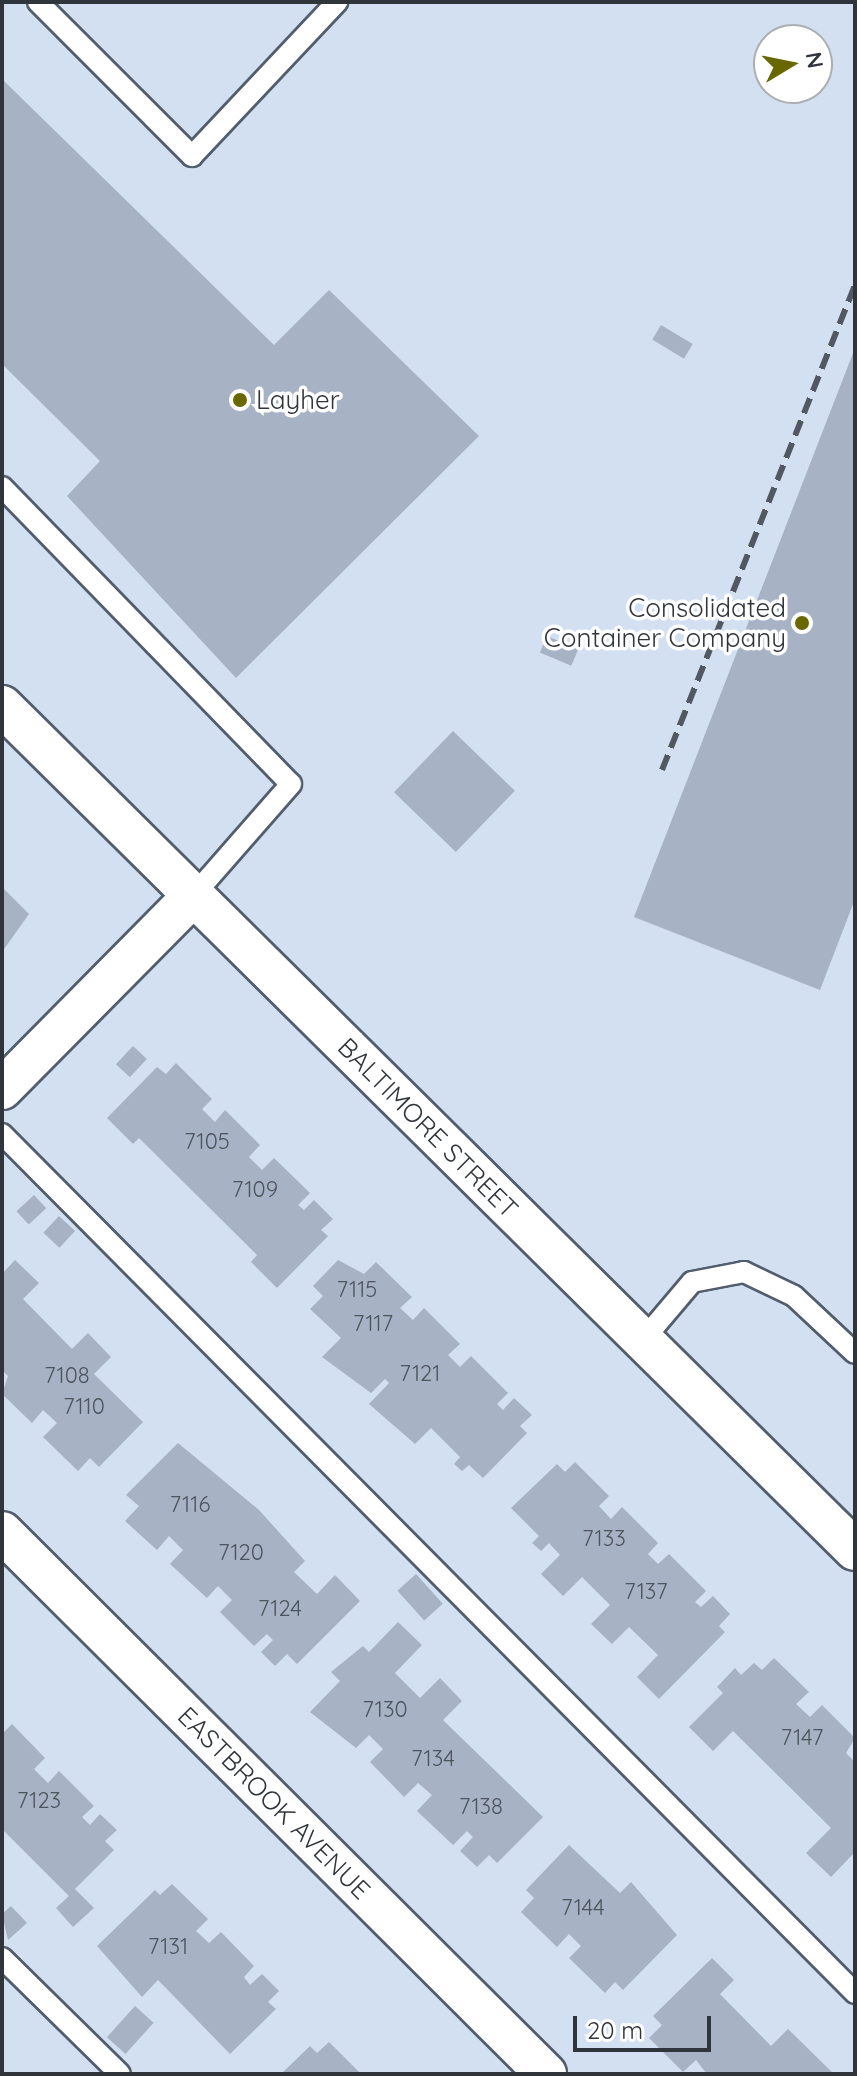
<!DOCTYPE html>
<style>
body{margin:0}
#map{position:relative;width:857px;height:2076px;overflow:hidden;background:#d3e0f2;font-family:Quicksand,sans-serif}
div>[style]{position:absolute}
.building>*{inset:0;background:#a7b3c4;transform-origin:0 0}
.roads{filter:drop-shadow(2px 0 #525d6d) drop-shadow(-2px 0 #525d6d) drop-shadow(0 2px #525d6d) drop-shadow(0 -2px #525d6d)}
.lane>*{height:20px;margin:-10px;padding:0 10px;transform-origin:10px;border-radius:10px;background:#fff}
.street>*{height:40px;margin:-20px;padding:0 20px;transform-origin:20px;border-radius:20px;background:#fff}
.rail>*{height:6px;margin-top:-3px;transform-origin:0;background:repeating-linear-gradient(90deg,#515861 0 16px,transparent 0 24px)}
.dots>*{width:22px;height:22px;translate:-50% -50%;box-sizing:border-box;border:4px solid #fff;border-radius:50%}
span{translate:-50% -50%;white-space:nowrap;text-align:center;line-height:1.15;-webkit-text-stroke:7px #fff;paint-order:stroke}
.number-label{font-size:22px;color:#4e545e}
.number-label span{-webkit-text-stroke-width:0}
.poi-label{font-size:26px;color:#30353c}
.left{translate:0 -50%;text-align:left}
.right{translate:-100% -50%;text-align:right}
.street-label{font-size:26px;color:#30353c}
.frame{position:absolute;inset:0;border:4px solid #30353c;pointer-events:none}
.north{position:absolute;left:753px;top:24px;width:80px;height:80px;box-sizing:border-box;background:#fff;border:2px solid #acaeb1;border-radius:50%;rotate:80deg;font-size:22px;font-weight:700;line-height:32px;text-align:center;color:#30353c}
.north::after{content:'';display:block;margin:auto;width:28px;height:36px;background:#696700;clip-path:polygon(50% 0,100% 100%,50% 72%,0 100%)}
.scale{position:absolute;left:573px;top:2016px;width:138px;height:36px;box-sizing:border-box;border:4px solid #30353c;border-top:0;padding-left:10px;font-size:24px;line-height:28px;white-space:nowrap;color:#30353c;-webkit-text-stroke:6px #fff;paint-order:stroke}
</style>
<div id="map">
<div class="building">
<i style="clip-path:polygon(2px 79px,274px 345px,329px 290px,479px 436px,236px 678px,67px 496px,100px 461px,2px 364px)"></i>
<i style="left:661px;top:325px;width:37px;height:17px;rotate:31deg"></i>
<i style="clip-path:polygon(855px 348px,855px 899px,820px 990px,634px 917px)"></i>
<i style="left:547px;top:636px;width:34px;height:18px;rotate:23deg"></i>
<i style="left:453px;top:731px;width:86px;height:85px;rotate:44deg"></i>
<i style="clip-path:polygon(2px 887px,29px 914px,2px 952px)"></i>
<i style="left:133px;top:1046px;width:19px;height:25px;rotate:43deg"></i>
<i style="clip-path:polygon(176px 1063px,212px 1099px,202px 1109px,215px 1122px,225px 1110px,260px 1145px,249px 1157px,262px 1170px,274px 1158px,310px 1193px,298px 1205px,304px 1210px,314px 1200px,333px 1219px,321px 1230px,328px 1236px,277px 1288px,251px 1262px,257px 1255px,139px 1138px,133px 1144px,107px 1118px,157px 1067px,166px 1074px)"></i>
<i style="left:34px;top:1195px;width:18px;height:24px;rotate:47deg"></i>
<i style="left:59px;top:1216px;width:22px;height:23px;rotate:43deg"></i>
<i style="clip-path:polygon(15px 1260px,39px 1283px,23px 1299px,72px 1349px,88px 1333px,111px 1357px,94px 1374px,143px 1422px,99px 1467px,90px 1458px,78px 1471px,43px 1437px,57px 1423px,43px 1410px,32px 1423px,2px 1394px,8px 1376px,2px 1370px,2px 1274px)"></i>
<i style="clip-path:polygon(338px 1260px,364px 1274px,376px 1262px,412px 1297px,400px 1308px,413px 1320px,424px 1308px,460px 1344px,448px 1355px,460px 1367px,471px 1356px,508px 1393px,497px 1404px,503px 1410px,514px 1398px,532px 1415px,520px 1426px,527px 1433px,483px 1478px,469px 1465px,462px 1471px,454px 1464px,460px 1457px,431px 1428px,415px 1444px,369px 1404px,389px 1383px,385px 1379px,371px 1393px,322px 1357px,341px 1338px,310px 1309px,323px 1296px,313px 1286px)"></i>
<i style="clip-path:polygon(178px 1443px,259px 1510px,305px 1561px,294px 1572px,317px 1594px,335px 1575px,360px 1601px,297px 1664px,287px 1654px,275px 1666px,261px 1652px,273px 1640px,267px 1634px,254px 1646px,220px 1612px,232px 1600px,218px 1586px,207px 1598px,170px 1564px,183px 1550px,169px 1536px,157px 1550px,125px 1521px,139px 1506px,126px 1495px)"></i>
<i style="clip-path:polygon(575px 1462px,609px 1496px,599px 1506px,611px 1519px,622px 1507px,658px 1543px,648px 1554px,658px 1564px,669px 1554px,706px 1591px,695px 1602px,701px 1607px,713px 1596px,730px 1614px,719px 1626px,725px 1632px,659px 1699px,637px 1677px,658px 1655px,629px 1627px,612px 1644px,591px 1624px,610px 1605px,582px 1577px,563px 1596px,541px 1574px,560px 1555px,549px 1543px,541px 1551px,532px 1543px,539px 1536px,511px 1508px,557px 1464px,565px 1472px)"></i>
<i style="left:416px;top:1574px;width:40px;height:25px;rotate:48deg"></i>
<i style="clip-path:polygon(398px 1622px,422px 1645px,395px 1673px,420px 1698px,440px 1678px,462px 1701px,443px 1720px,543px 1817px,497px 1863px,489px 1855px,477px 1867px,460px 1851px,473px 1837px,467px 1831px,453px 1845px,417px 1811px,432px 1795px,418px 1783px,404px 1797px,370px 1762px,383px 1749px,369px 1735px,356px 1748px,310px 1712px,340px 1681px,331px 1672px,363px 1646px,369px 1652px)"></i>
<i style="clip-path:polygon(774px 1658px,809px 1692px,796px 1704px,810px 1717px,822px 1705px,855px 1738px,846px 1753px,855px 1762px,855px 1852px,831px 1877px,806px 1853px,831px 1828px,733px 1731px,713px 1751px,689px 1727px,723px 1693px,717px 1687px,735px 1668px,741px 1675px,754px 1663px,762px 1670px)"></i>
<i style="clip-path:polygon(12px 1724px,45px 1758px,34px 1769px,48px 1783px,59px 1771px,94px 1806px,82px 1817px,90px 1825px,100px 1814px,117px 1830px,105px 1841px,114px 1850px,75px 1889px,94px 1908px,73px 1927px,56px 1908px,69px 1896px,2px 1829px,2px 1734px)"></i>
<i style="clip-path:polygon(569px 1845px,620px 1893px,631px 1882px,677px 1935px,623px 1990px,615px 1982px,605px 1993px,569px 1958px,581px 1946px,569px 1934px,557px 1947px,521px 1912px,534px 1898px,526px 1890px)"></i>
<i style="clip-path:polygon(172px 1884px,208px 1919px,196px 1931px,209px 1943px,221px 1932px,254px 1966px,244px 1977px,250px 1985px,262px 1974px,279px 1991px,268px 2002px,276px 2009px,230px 2054px,158px 1980px,142px 1997px,97px 1946px,155px 1890px,160px 1895px)"></i>
<i style="clip-path:polygon(11px 1906px,27px 1923px,8px 1940px,2px 1914px)"></i>
<i style="clip-path:polygon(712px 1958px,734px 1980px,720px 1994px,771px 2046px,788px 2029px,834px 2074px,707px 2074px,696px 2060px,683px 2072px,649px 2038px,662px 2025px,653px 2016px)"></i>
<i style="left:135px;top:2006px;width:25px;height:42px;rotate:42deg"></i>
<i style="clip-path:polygon(329px 2042px,361px 2074px,281px 2074px,310px 2046px,317px 2053px)"></i>
</div>
<div class="roads">
<div class="lane">
<i style="left:38px;top:2px;width:218px;rotate:45deg"></i>
<i style="left:192px;top:156px;width:212px;rotate:-46.7deg"></i>
<i style="left:2px;top:487px;width:414px;rotate:45.8deg"></i>
<i style="left:291px;top:784px;width:149px;rotate:131.2deg"></i>
<i style="left:2px;top:1134px;width:1211px;rotate:45.2deg"></i>
<i style="left:643px;top:1340px;width:76px;rotate:-49.8deg"></i>
<i style="left:692px;top:1282px;width:53px;rotate:-10.9deg"></i>
<i style="left:744px;top:1272px;width:55px;rotate:25.6deg"></i>
<i style="left:794px;top:1296px;width:83px;rotate:43.1deg"></i>
<i style="left:2px;top:1958px;width:165px;rotate:44.5deg"></i>
</div>
<div class="street">
<i style="left:2px;top:706px;width:1200px;rotate:44.7deg"></i>
<i style="left:2px;top:1089px;width:272px;rotate:-45.3deg"></i>
<i style="left:2px;top:1532px;width:768px;rotate:44.89deg"></i>
</div>
</div>
<div class="rail">
<i style="left:662px;top:770px;width:522px;rotate:-68.3deg"></i>
</div>
<div class="dots">
<i style="left:240px;top:400px;background:#696700"></i>
<i style="left:802px;top:623px;background:#696700"></i>
</div>
<div class="number-label">
<span style="left:207px;top:1142px">7105</span>
<span style="left:255px;top:1190px">7109</span>
<span style="left:357px;top:1290px">7115</span>
<span style="left:373px;top:1324px">7117</span>
<span style="left:420px;top:1374px">7121</span>
<span style="left:67px;top:1376px">7108</span>
<span style="left:84px;top:1407px">7110</span>
<span style="left:190px;top:1505px">7116</span>
<span style="left:604px;top:1539px">7133</span>
<span style="left:241px;top:1553px">7120</span>
<span style="left:646px;top:1592px">7137</span>
<span style="left:280px;top:1609px">7124</span>
<span style="left:385px;top:1710px">7130</span>
<span style="left:802px;top:1738px">7147</span>
<span style="left:433px;top:1759px">7134</span>
<span style="left:39px;top:1801px">7123</span>
<span style="left:481px;top:1807px">7138</span>
<span style="left:583px;top:1908px">7144</span>
<span style="left:168px;top:1947px">7131</span>
</div>
<div class="poi-label">
<span class="left" style="left:256px;top:400px">Layher</span>
<span class="right" style="left:786px;top:623px">Consolidated<br>Container Company</span>
</div>
<div class="street-label">
<span style="left:428px;top:1128px;rotate:45deg">BALTIMORE STREET</span>
<span style="left:274px;top:1803px;rotate:45deg">EASTBROOK AVENUE</span>
</div>
<div class="frame"></div>
<div class="north">N</div>
<div class="scale">20 m</div>
</div>
